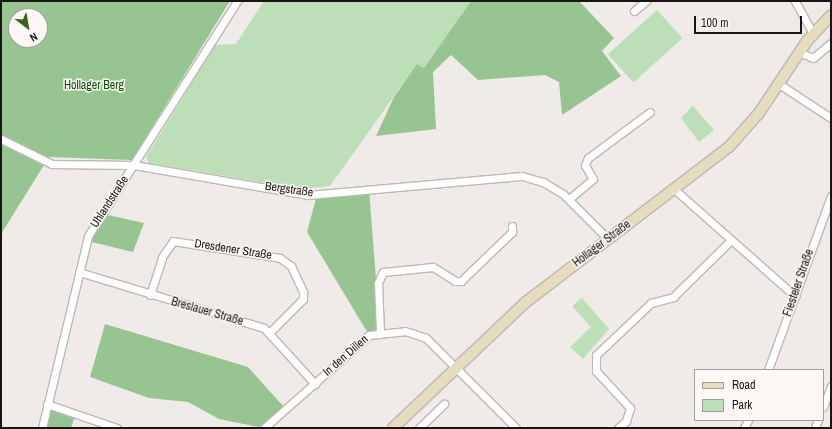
<!DOCTYPE html>
<meta charset="utf-8">
<style>
body{margin:0}
#map{position:relative;width:832px;height:429px;overflow:hidden;background:#f0ebe8;font-family:"Archivo Narrow",sans-serif}
div>[style]{position:absolute}
.green>*{inset:0;background:#bcdfb8;transform-origin:0 0}
.forest>*{inset:0;background:#97c591}
.roads{filter:drop-shadow(1px 0 #bcb8b5) drop-shadow(-1px 0 #bcb8b5) drop-shadow(0 1px #bcb8b5) drop-shadow(0 -1px #bcb8b5)}
.minor>*{height:7px;margin:-3.5px;padding:0 3.5px;transform-origin:3.5px;border-radius:3.5px;background:#fff}
.secondary>*{height:10px;margin:-5px;padding:0 5px;transform-origin:5px;border-radius:5px;background:#e6ddbe}
span{translate:-50% -50%;white-space:nowrap;text-align:center;line-height:1.15;-webkit-text-stroke:3px #fdf8f5;paint-order:stroke}
.park-label{font-size:12px;color:#0c4d06}
.street-label{font-size:12px;color:#171615}
.frame{position:absolute;inset:0;border:2px solid #171615;pointer-events:none}
.legend{position:absolute;left:694px;top:369px;width:130px;height:52px;box-sizing:border-box;background:#fdf8f5;border:1px solid #a19e9b;margin:0;padding:5px 7px;list-style:none;font-size:12px;color:#171615}
.legend li{display:flex;align-items:center;gap:8px;height:20px}
.legend b{width:20px;border:1px solid #a19e9b}
.north{position:absolute;left:8px;top:8px;width:40px;height:40px;box-sizing:border-box;background:#fdf8f5;border:1px solid #a19e9b;border-radius:50%;rotate:149deg;font-size:11px;font-weight:700;line-height:16px;text-align:center;color:#171615}
.north::after{content:'';display:block;margin:auto;width:14px;height:18px;background:#3b631e;clip-path:polygon(50% 0,100% 100%,50% 72%,0 100%)}
.scale{position:absolute;left:694px;top:16px;width:108px;height:18px;box-sizing:border-box;border:2px solid #171615;border-top:0;padding-left:5px;font-size:12px;line-height:14px;white-space:nowrap;color:#171615;-webkit-text-stroke:3px #fdf8f5;paint-order:stroke}
</style>
<div id="map">
<div class="green">
<i style="clip-path:polygon(264px 1px,471px 1px,424px 68px,417px 64px,330px 186px,301px 189px,149px 163px,146px 157px,215px 45px,236px 44px)"></i>
<i style="left:657px;top:10px;width:38px;height:66px;rotate:48deg"></i>
<i style="clip-path:polygon(693px 106px,714px 130px,699px 142px,681px 118px)"></i>
<i style="clip-path:polygon(582px 298px,609px 329px,583px 359px,570px 347px,591px 327px,572px 306px)"></i>
</div>
<div class="forest">
<i style="clip-path:polygon(evenodd,1px 1px,230px 1px,132px 160px,49px 157px,1px 234px,1px 1px,16px 16px,40px 16px,40px 40px,16px 40px,16px 16px)"></i>
<i style="clip-path:polygon(471px 1px,579px 1px,614px 38px,602px 51px,621px 76px,562px 115px,559px 82px,545px 75px,478px 80px,451px 55px,433px 72px,436px 129px,376px 136px,394px 97px,417px 64px,424px 68px)"></i>
<i style="clip-path:polygon(369px 189px,380px 332px,369px 335px,307px 232px,317px 195px)"></i>
<i style="clip-path:polygon(103px 214px,144px 223px,133px 252px,87px 241px)"></i>
<i style="clip-path:polygon(105px 324px,248px 367px,284px 407px,259px 427px,219px 419px,188px 402px,149px 398px,90px 377px)"></i>
<i style="clip-path:polygon(47px 404px,76px 413px,71px 428px,42px 428px)"></i>
</div>
<div class="roads">
<div class="minor">
<i style="left:795px;top:1px;width:37px;rotate:61deg"></i>
<i style="left:634px;top:11px;width:16px;rotate:-40deg"></i>
<i style="left:799px;top:52px;width:15px;rotate:23deg"></i>
<i style="left:813px;top:58px;width:23px;rotate:-40deg"></i>
<i style="left:779px;top:84px;width:62px;rotate:33.2deg"></i>
<i style="left:1px;top:139px;width:57px;rotate:26.1deg"></i>
<i style="left:52px;top:164px;width:82px;rotate:0.7deg"></i>
<i style="left:134px;top:165px;width:177px;rotate:9.8deg"></i>
<i style="left:308px;top:195px;width:215px;rotate:-5.1deg"></i>
<i style="left:522px;top:176px;width:22px;rotate:16deg"></i>
<i style="left:543px;top:182px;width:23px;rotate:31deg"></i>
<i style="left:563px;top:194px;width:64px;rotate:45deg"></i>
<i style="left:674px;top:189px;width:162px;rotate:41.5deg"></i>
<i style="left:569px;top:199px;width:31px;rotate:-40deg"></i>
<i style="left:593px;top:179px;width:16px;rotate:-120deg"></i>
<i style="left:585px;top:165px;width:8px;rotate:-67deg"></i>
<i style="left:588px;top:158px;width:77px;rotate:-36.6deg"></i>
<i style="left:79px;top:272px;width:193px;rotate:16.8deg"></i>
<i style="left:264px;top:328px;width:76px;rotate:47.7deg"></i>
<i style="left:150px;top:295px;width:40px;rotate:-72deg"></i>
<i style="left:162px;top:257px;width:19px;rotate:-55deg"></i>
<i style="left:173px;top:241px;width:108px;rotate:9deg"></i>
<i style="left:280px;top:258px;width:14px;rotate:36deg"></i>
<i style="left:291px;top:266px;width:29px;rotate:65deg"></i>
<i style="left:303px;top:292px;width:7px;rotate:90deg"></i>
<i style="left:303px;top:299px;width:48px;rotate:135deg"></i>
<i style="left:380px;top:332px;width:49px;rotate:-92.3deg"></i>
<i style="left:378px;top:283px;width:12px;rotate:-66deg"></i>
<i style="left:383px;top:272px;width:50px;rotate:-5.7deg"></i>
<i style="left:433px;top:267px;width:26px;rotate:32deg"></i>
<i style="left:455px;top:281px;width:6px"></i>
<i style="left:461px;top:281px;width:71px;rotate:-43.9deg"></i>
<i style="left:512px;top:232px;width:6px;rotate:-90deg"></i>
<i style="left:768px;top:370px;width:185px;rotate:-70.1deg"></i>
<i style="left:47px;top:404px;width:74px;rotate:18.9deg"></i>
<i style="left:823px;top:407px;width:22px;rotate:-69deg"></i>
<i style="left:42px;top:428px;width:197px;rotate:-76.5deg"></i>
<i style="left:88px;top:236px;width:278px;rotate:-57.6deg"></i>
<i style="left:264px;top:428px;width:140px;rotate:-41.5deg"></i>
<i style="left:369px;top:335px;width:36px;rotate:-6deg"></i>
<i style="left:405px;top:331px;width:22px;rotate:18deg"></i>
<i style="left:426px;top:338px;width:127px;rotate:45deg"></i>
<i style="left:419px;top:428px;width:35px;rotate:-44deg"></i>
<i style="left:618px;top:428px;width:11px;rotate:-41deg"></i>
<i style="left:626px;top:421px;width:14px;rotate:-73deg"></i>
<i style="left:630px;top:408px;width:50px;rotate:-132.6deg"></i>
<i style="left:596px;top:371px;width:16px;rotate:-90deg"></i>
<i style="left:596px;top:355px;width:76px;rotate:-43.4deg"></i>
<i style="left:651px;top:303px;width:23px;rotate:-15deg"></i>
<i style="left:673px;top:297px;width:80px;rotate:-44.5deg"></i>
<i style="left:744px;top:428px;width:9px;rotate:-63deg"></i>
<i style="left:815px;top:428px;width:9px;rotate:-69deg"></i>
</div>
<div class="secondary">
<i style="left:393px;top:428px;width:183px;rotate:-43.5deg"></i>
<i style="left:526px;top:302px;width:255px;rotate:-37.4deg"></i>
<i style="left:729px;top:147px;width:45px;rotate:-48.6deg"></i>
<i style="left:759px;top:113px;width:87px;rotate:-56.3deg"></i>
<i style="left:807px;top:41px;width:35px;rotate:-47deg"></i>
</div>
</div>
<div class="park-label">
<span style="left:94px;top:86px">Hollager Berg</span>
</div>
<div class="street-label">
<span style="left:289px;top:190px;rotate:8deg">Bergstraße</span>
<span style="left:110px;top:202px;rotate:-57deg">Uhlandstraße</span>
<span style="left:602px;top:244px;rotate:-37deg">Hollager Straße</span>
<span style="left:233px;top:250px;rotate:9deg">Dresdener Straße</span>
<span style="left:799px;top:283px;rotate:-71deg">Fiesteler Straße</span>
<span style="left:207px;top:312px;rotate:16deg">Breslauer Straße</span>
<span style="left:346px;top:356px;rotate:-41deg">In den Dillen</span>
</div>
<div class="frame"></div>
<ul class="legend">
<li><b style="height:5px;background:#e6ddbe"></b>Road</li>
<li><b style="height:11px;background:#bcdfb8"></b>Park</li>
</ul>
<div class="north">N</div>
<div class="scale">100 m</div>
</div>
